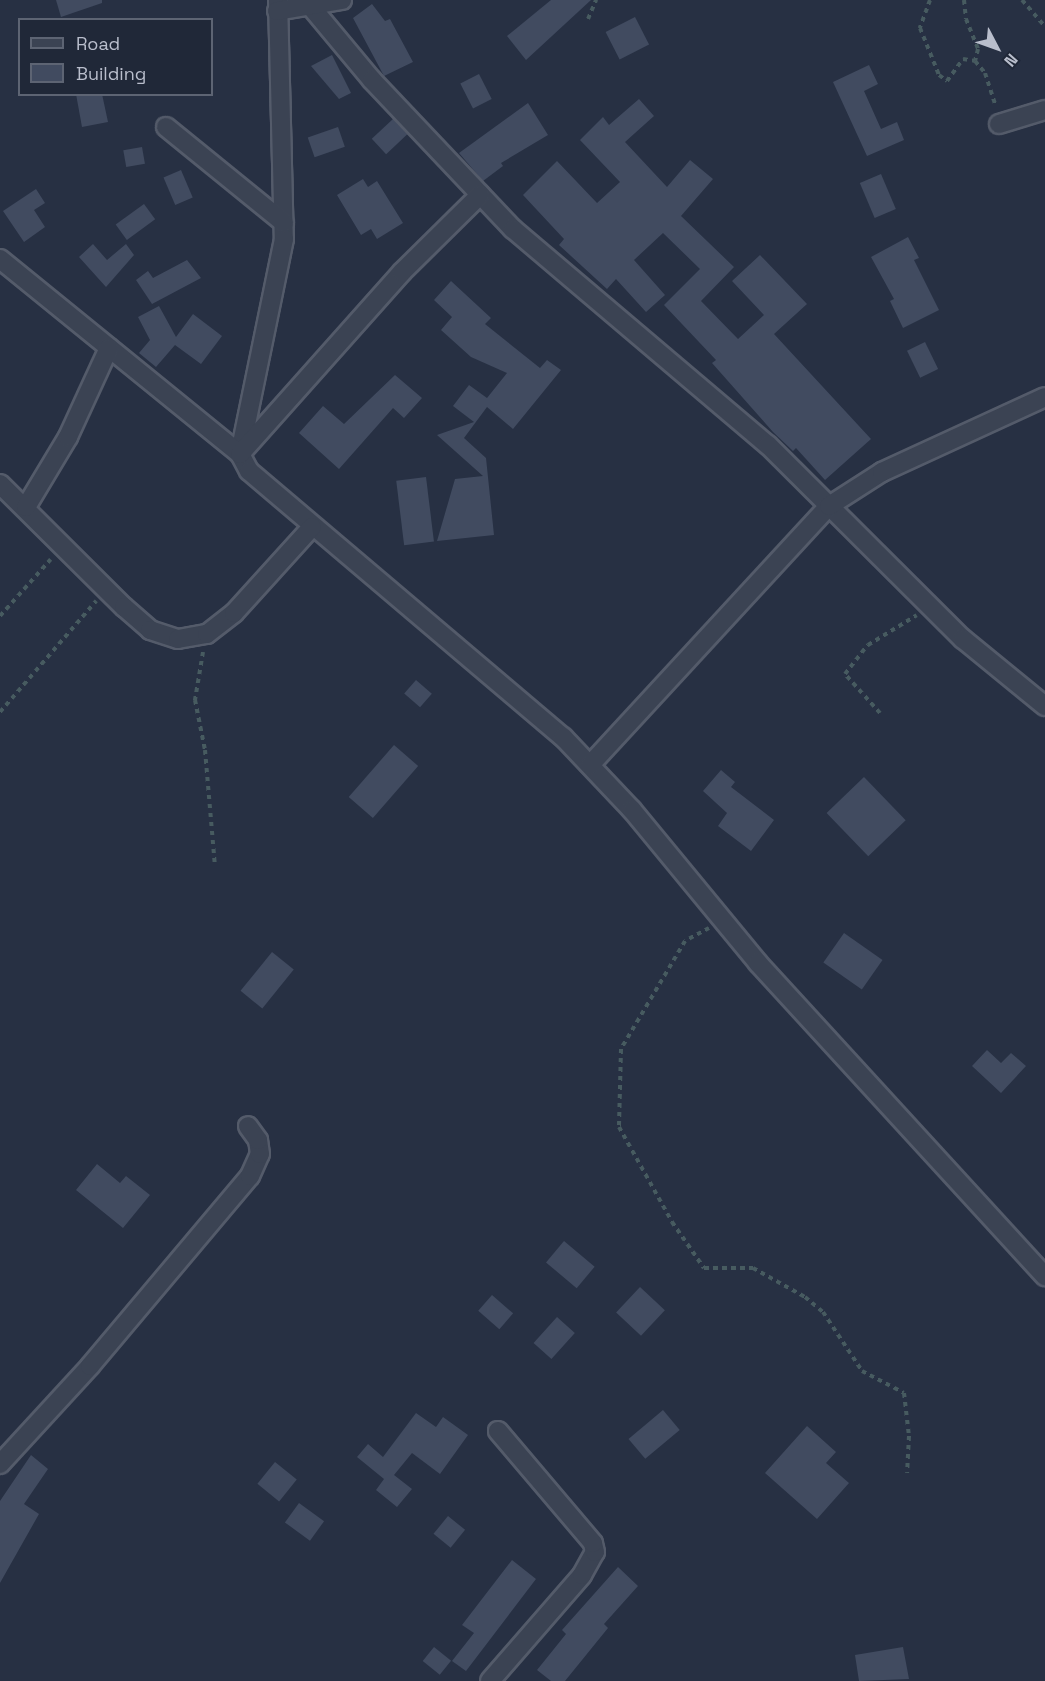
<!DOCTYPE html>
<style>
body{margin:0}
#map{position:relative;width:1045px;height:1681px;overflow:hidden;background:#273043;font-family:"Space Grotesk",sans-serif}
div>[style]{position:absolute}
.building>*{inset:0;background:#414b60;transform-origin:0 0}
.path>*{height:4px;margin-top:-2px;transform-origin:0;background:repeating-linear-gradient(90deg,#475b60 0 4.5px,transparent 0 9px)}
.roads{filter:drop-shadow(2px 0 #545b6a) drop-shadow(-2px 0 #545b6a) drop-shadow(0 2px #545b6a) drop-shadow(0 -2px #545b6a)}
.street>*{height:18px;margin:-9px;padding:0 9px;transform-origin:9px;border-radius:9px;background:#3b4353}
span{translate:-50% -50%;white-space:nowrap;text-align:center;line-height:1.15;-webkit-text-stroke:5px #202838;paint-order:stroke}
.legend{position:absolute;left:18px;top:18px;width:195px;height:78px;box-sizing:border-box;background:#202838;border:2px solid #5d6473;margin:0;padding:8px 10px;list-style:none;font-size:18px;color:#b9becc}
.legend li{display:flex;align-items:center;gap:12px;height:30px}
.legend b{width:30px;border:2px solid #5d6473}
.north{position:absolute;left:967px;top:18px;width:60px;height:60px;-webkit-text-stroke:4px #202838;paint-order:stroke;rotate:131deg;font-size:16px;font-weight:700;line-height:24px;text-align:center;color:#b9becc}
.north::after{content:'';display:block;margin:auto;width:21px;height:27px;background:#b9becc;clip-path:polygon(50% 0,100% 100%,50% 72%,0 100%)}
</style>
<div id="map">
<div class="building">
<i style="clip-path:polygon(56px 0,102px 0,102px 3px,61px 17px)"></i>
<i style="clip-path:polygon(551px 0,591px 0,526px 60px,507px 36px)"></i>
<i style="clip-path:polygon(372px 4px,385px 21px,390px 19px,413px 62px,384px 76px,353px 18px)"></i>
<i style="left:635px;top:17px;width:31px;height:33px;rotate:63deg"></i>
<i style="clip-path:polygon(332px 55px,351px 93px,339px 99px,311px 66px)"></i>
<i style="clip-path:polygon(869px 65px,878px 84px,864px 91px,881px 129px,897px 122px,904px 140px,867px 156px,833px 82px)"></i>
<i style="left:479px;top:74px;width:28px;height:21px;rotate:63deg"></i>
<i style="clip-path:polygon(76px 94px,102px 94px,108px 122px,82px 127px)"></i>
<i style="clip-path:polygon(639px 99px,654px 116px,625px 142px,667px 187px,690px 160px,713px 179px,681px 216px,734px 267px,701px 301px,738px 339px,764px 315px,732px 281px,760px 255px,807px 304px,774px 334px,871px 439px,825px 480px,796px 448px,793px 451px,773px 432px,712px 363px,716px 360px,664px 305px,700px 269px,663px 233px,634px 260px,665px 295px,646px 312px,616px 279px,607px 289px,559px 245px,564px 239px,523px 195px,557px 161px,597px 203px,620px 182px,580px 140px,603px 117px,609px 125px)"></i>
<i style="clip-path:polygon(528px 103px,548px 135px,501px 163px,503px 166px,483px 181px,459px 153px)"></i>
<i style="left:393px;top:119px;width:21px;height:29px;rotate:47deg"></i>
<i style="left:338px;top:127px;width:21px;height:32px;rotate:71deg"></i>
<i style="left:142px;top:147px;width:17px;height:19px;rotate:80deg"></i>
<i style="left:181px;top:170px;width:30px;height:19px;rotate:67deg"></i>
<i style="left:881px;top:174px;width:38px;height:23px;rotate:67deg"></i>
<i style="clip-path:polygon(363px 179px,368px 187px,377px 181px,403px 223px,377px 239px,371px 229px,361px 235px,337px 195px)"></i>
<i style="clip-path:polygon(36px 189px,45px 203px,34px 210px,45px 227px,24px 242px,3px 211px)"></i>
<i style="left:144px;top:204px;width:19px;height:35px;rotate:54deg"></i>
<i style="clip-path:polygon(908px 237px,919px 258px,914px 260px,939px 310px,903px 328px,890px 301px,894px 299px,871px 257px)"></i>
<i style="clip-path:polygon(93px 244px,107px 260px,126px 244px,134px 255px,106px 287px,79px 257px)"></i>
<i style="clip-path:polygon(187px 260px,201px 278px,152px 304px,136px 280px,148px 271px,153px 278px)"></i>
<i style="clip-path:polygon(451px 281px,491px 318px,485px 324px,540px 368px,547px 360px,561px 370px,513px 429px,487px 407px,464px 438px,486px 458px,494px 535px,437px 541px,455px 479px,483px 476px,437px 435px,474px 422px,453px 406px,469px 385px,487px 398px,507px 373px,471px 357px,441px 330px,452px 317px,434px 300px)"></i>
<i style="clip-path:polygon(159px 306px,176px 337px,193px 314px,222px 336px,201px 364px,175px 345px,156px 367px,139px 353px,150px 340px,138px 317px)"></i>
<i style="left:925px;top:342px;width:30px;height:20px;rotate:64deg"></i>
<i style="clip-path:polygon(395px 375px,422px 398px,404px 418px,393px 408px,339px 469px,299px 433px,323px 406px,344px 424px)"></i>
<i style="left:426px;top:477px;width:65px;height:30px;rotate:83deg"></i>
<i style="left:416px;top:680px;width:21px;height:18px;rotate:41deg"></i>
<i style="left:394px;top:745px;width:32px;height:69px;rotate:41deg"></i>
<i style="clip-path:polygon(721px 770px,735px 782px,731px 787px,774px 820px,751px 851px,718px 826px,727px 813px,703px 791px)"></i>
<i style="left:864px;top:777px;width:60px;height:52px;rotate:46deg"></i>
<i style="left:844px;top:933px;width:47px;height:36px;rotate:35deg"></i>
<i style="left:272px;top:952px;width:28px;height:50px;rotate:39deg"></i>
<i style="clip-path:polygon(987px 1050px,1001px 1063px,1011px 1053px,1026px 1066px,1001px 1093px,972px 1066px)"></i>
<i style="clip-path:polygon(97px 1164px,120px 1183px,126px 1176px,150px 1195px,123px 1228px,76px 1190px)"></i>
<i style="left:564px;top:1241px;width:40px;height:28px;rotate:40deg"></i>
<i style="left:640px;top:1287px;width:34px;height:35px;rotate:43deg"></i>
<i style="left:492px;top:1295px;width:28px;height:21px;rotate:41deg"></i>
<i style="left:557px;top:1317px;width:24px;height:35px;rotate:42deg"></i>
<i style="left:663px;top:1410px;width:26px;height:45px;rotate:50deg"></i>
<i style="clip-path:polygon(416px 1413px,436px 1427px,443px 1417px,468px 1435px,440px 1474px,412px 1453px,394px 1475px,412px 1489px,397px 1507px,376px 1490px,384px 1479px,357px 1457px,368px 1444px,383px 1457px)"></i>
<i style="clip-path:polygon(807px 1426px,836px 1452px,826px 1463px,849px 1483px,817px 1519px,765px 1473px)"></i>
<i style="clip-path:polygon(31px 1455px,48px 1469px,24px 1504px,39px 1514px,0 1583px,0 1501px)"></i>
<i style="left:275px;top:1462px;width:28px;height:28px;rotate:39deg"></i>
<i style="left:299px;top:1503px;width:31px;height:24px;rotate:36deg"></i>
<i style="left:448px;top:1516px;width:22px;height:23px;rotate:39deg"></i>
<i style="clip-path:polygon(512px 1560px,536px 1579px,466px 1671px,452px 1661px,474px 1633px,462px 1625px)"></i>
<i style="clip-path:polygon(618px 1567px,638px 1586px,604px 1624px,608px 1628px,565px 1681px,551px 1681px,537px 1670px,566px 1634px,562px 1630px)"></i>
<i style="left:434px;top:1647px;width:22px;height:18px;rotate:39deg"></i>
<i style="clip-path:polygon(903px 1647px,909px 1679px,859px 1681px,855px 1655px)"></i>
</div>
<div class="path">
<i style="left:930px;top:0;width:30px;rotate:110deg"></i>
<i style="left:920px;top:28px;width:51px;rotate:68deg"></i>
<i style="left:939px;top:75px;width:10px;rotate:37deg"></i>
<i style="left:947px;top:81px;width:27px;rotate:-54deg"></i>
<i style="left:963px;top:59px;width:12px;rotate:9deg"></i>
<i style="left:975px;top:61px;width:16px;rotate:50deg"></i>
<i style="left:985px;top:73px;width:35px;rotate:72deg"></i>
<i style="left:964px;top:0;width:19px;rotate:84deg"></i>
<i style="left:966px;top:19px;width:32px;rotate:68deg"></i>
<i style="left:978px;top:49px;width:12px;rotate:104deg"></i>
<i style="left:1022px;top:0;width:35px;rotate:49deg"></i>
<i style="left:588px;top:19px;width:21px;rotate:-67deg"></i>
<i style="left:0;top:616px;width:76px;rotate:-48.2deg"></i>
<i style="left:203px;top:652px;width:49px;rotate:99.5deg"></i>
<i style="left:195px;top:700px;width:51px;rotate:78.7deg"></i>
<i style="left:205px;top:750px;width:116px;rotate:85.1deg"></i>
<i style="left:0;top:712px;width:147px;rotate:-49.1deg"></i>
<i style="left:880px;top:713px;width:52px;rotate:-131.9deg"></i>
<i style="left:845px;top:674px;width:37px;rotate:-52deg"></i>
<i style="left:868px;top:645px;width:57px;rotate:-31.5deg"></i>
<i style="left:709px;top:928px;width:27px;rotate:152deg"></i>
<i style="left:685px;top:941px;width:126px;rotate:120.7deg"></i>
<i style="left:621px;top:1049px;width:78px;rotate:91.5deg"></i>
<i style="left:619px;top:1127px;width:109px;rotate:60.8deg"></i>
<i style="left:672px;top:1222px;width:56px;rotate:55.2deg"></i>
<i style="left:704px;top:1268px;width:49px"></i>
<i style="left:753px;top:1268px;width:60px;rotate:29.1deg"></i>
<i style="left:805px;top:1297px;width:23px;rotate:40deg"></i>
<i style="left:823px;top:1312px;width:71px;rotate:56.5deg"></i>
<i style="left:862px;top:1371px;width:47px;rotate:27.6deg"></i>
<i style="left:904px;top:1393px;width:43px;rotate:83.4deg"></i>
<i style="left:909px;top:1436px;width:37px;rotate:93deg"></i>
</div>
<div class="roads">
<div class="street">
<i style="left:278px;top:0;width:239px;rotate:88.6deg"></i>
<i style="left:284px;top:239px;width:219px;rotate:101.6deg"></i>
<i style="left:240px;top:454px;width:19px;rotate:62deg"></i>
<i style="left:249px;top:471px;width:412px;rotate:40.3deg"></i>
<i style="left:563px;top:737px;width:100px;rotate:46.6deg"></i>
<i style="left:632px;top:810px;width:198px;rotate:50.5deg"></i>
<i style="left:758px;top:963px;width:425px;rotate:47.5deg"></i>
<i style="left:312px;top:8px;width:94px;rotate:50.2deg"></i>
<i style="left:372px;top:80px;width:205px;rotate:46.6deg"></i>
<i style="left:513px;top:229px;width:334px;rotate:40.3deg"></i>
<i style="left:768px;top:445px;width:275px;rotate:44.9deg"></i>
<i style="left:963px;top:639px;width:106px;rotate:39.3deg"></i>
<i style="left:277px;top:11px;width:66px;rotate:-9.6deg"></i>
<i style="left:999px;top:124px;width:48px;rotate:-16.9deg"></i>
<i style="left:166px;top:127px;width:152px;rotate:39.1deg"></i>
<i style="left:0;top:259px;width:309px;rotate:39.1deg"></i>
<i style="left:240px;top:454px;width:244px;rotate:-48.3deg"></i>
<i style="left:402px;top:272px;width:110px;rotate:-44.6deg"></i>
<i style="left:0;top:484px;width:175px;rotate:44.8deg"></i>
<i style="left:124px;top:607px;width:35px;rotate:41deg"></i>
<i style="left:150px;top:630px;width:29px;rotate:18deg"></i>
<i style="left:178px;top:639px;width:29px;rotate:-10deg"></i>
<i style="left:207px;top:634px;width:34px;rotate:-38deg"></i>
<i style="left:234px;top:613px;width:116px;rotate:-47.8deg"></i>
<i style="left:26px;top:507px;width:82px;rotate:-59deg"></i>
<i style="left:68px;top:437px;width:98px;rotate:-65.3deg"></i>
<i style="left:590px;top:765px;width:352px;rotate:-47.3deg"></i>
<i style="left:829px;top:506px;width:63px;rotate:-32.7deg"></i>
<i style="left:882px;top:472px;width:179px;rotate:-24.7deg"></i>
<i style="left:0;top:1464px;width:133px;rotate:-47.4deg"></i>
<i style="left:90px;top:1366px;width:248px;rotate:-49.9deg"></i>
<i style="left:250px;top:1176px;width:24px;rotate:-66deg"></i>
<i style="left:260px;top:1154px;width:14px;rotate:-98deg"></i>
<i style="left:258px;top:1140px;width:17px;rotate:-126deg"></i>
<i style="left:490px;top:1681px;width:140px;rotate:-49deg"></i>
<i style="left:582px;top:1575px;width:26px;rotate:-61deg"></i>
<i style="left:595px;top:1552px;width:9px;rotate:-103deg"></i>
<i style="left:593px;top:1543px;width:147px;rotate:-130.3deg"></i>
</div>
</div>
<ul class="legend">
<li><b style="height:8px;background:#3b4353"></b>Road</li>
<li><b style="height:16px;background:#414b60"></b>Building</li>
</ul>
<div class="north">N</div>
</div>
